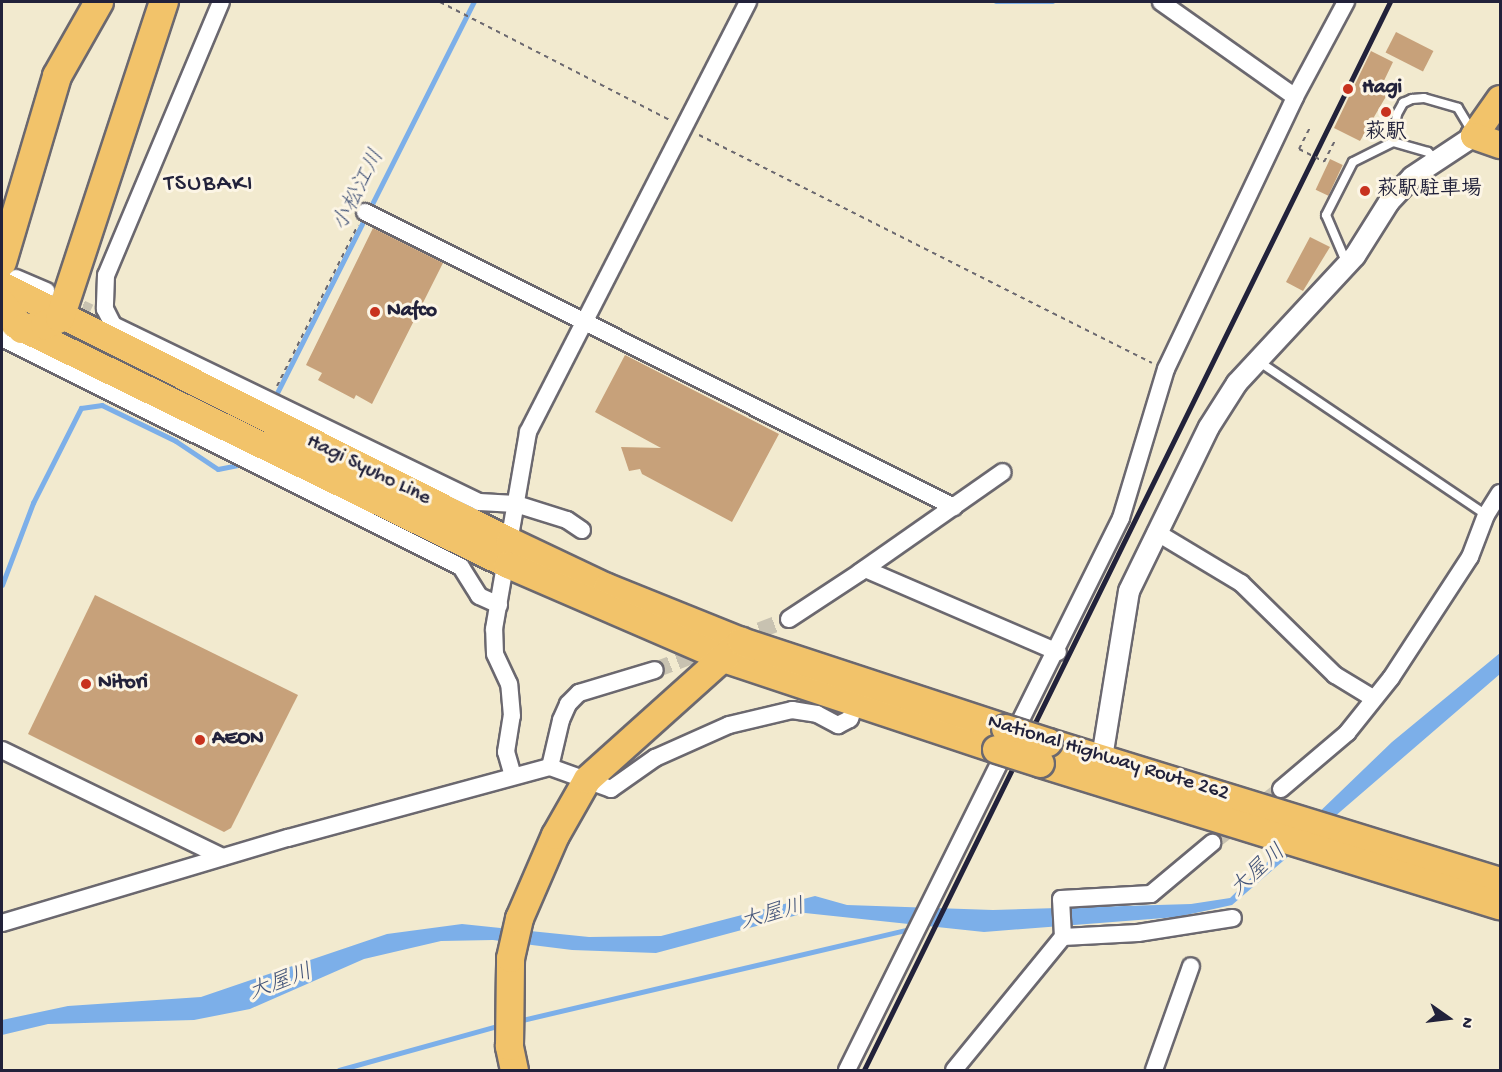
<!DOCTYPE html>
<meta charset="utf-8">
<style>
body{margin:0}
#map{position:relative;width:1502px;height:1072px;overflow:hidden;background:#f2eacf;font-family:"Gochi Hand","Klee One",sans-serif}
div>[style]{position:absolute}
.water>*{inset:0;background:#7cafe9}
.stream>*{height:4.5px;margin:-2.25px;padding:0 2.25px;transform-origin:2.25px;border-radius:2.25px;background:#7cafe9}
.building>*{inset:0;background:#c7a17a;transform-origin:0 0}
.minor-tunnel>*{height:16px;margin-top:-8px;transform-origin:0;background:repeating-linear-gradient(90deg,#c8c2b1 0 16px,transparent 0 24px)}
.path>*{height:2px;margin-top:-1px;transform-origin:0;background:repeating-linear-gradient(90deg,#6b686f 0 4.5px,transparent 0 9px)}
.roads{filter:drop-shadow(2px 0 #6b686f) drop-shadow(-2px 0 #6b686f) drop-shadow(0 2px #6b686f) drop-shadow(0 -2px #6b686f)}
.service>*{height:8px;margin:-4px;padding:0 4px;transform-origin:4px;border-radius:4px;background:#fff}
.minor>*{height:16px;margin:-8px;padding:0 8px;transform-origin:8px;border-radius:8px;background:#fff}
.tertiary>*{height:20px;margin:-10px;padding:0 10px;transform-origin:10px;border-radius:10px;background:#fff}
.primary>*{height:26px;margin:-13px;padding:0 13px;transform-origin:13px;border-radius:13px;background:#f2c36a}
.trunk>*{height:27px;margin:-13.5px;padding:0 13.5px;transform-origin:13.5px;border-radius:13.5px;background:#f2c36a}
.motorway>*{height:28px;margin:-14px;padding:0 14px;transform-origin:14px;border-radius:14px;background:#f2c36a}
.rail>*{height:4.5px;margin:-2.25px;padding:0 2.25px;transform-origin:2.25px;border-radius:2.25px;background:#22223b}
.path-bridge>*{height:2px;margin-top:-1px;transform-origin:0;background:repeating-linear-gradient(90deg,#6b686f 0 4.5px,transparent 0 9px)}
.bridges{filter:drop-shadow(2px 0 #6b686f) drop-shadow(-2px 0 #6b686f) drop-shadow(0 2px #6b686f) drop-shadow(0 -2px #6b686f)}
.trunk-bridge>*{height:27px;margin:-13.5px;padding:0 13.5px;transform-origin:13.5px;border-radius:13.5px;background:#f2c36a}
.dots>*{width:16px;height:16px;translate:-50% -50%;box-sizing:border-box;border:3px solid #fcf5e5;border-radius:50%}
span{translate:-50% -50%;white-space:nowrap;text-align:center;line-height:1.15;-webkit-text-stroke:6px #fcf5e5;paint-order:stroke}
.poi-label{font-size:21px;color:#22223b;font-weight:700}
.left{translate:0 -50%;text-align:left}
.street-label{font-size:21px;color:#22223b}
.water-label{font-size:22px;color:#425378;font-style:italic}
.quarter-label{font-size:24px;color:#22223b;letter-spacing:1.5px}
.frame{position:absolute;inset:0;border:3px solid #22223b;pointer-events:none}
.north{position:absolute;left:1418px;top:988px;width:60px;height:60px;-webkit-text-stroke:4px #fcf5e5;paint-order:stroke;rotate:104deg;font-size:16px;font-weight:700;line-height:24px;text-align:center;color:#22223b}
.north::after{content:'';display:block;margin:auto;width:21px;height:27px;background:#22223b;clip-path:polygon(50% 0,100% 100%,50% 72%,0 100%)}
</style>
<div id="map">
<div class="water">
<i style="clip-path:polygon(1500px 653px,1500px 674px,1232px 905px,1177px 917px,984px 932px,805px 913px,656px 953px,572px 950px,493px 940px,441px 941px,364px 959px,250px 1009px,194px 1020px,48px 1024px,2px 1035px,2px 1020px,68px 1006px,201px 997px,387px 934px,462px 924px,589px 937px,661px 936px,815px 896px,847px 905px,993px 910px,1191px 904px,1230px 898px,1392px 742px)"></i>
</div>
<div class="stream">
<i style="left:996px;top:2px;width:57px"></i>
<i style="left:276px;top:395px;width:440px;rotate:-63.3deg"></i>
<i style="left:2px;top:585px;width:88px;rotate:-69.3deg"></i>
<i style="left:33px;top:503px;width:106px;rotate:-63.2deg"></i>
<i style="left:81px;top:408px;width:21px;rotate:-8deg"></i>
<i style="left:102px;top:405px;width:82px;rotate:25.9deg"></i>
<i style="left:176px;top:441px;width:50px;rotate:33.7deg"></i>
<i style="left:218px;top:469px;width:21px;rotate:-11deg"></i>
<i style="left:518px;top:1021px;width:406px;rotate:-13.2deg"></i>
<i style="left:339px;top:1070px;width:168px;rotate:-15.5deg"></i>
</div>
<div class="building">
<i style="left:1396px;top:32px;width:42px;height:23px;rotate:27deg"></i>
<i style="clip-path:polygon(1371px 51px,1393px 62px,1380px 89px,1388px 93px,1360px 141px,1334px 128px)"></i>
<i style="left:1330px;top:159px;width:14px;height:34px;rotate:25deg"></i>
<i style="clip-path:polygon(373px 228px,443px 263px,372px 404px,356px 395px,354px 399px,318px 380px,322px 373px,306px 365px)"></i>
<i style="clip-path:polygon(1310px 237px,1330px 247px,1303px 291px,1286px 282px)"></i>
<i style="clip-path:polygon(625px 355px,779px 434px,732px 522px,642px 474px,640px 469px,629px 471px,621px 447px,661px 448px,595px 412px)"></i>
<i style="clip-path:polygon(95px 595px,298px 695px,231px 828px,224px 832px,28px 734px)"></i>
</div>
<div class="minor-tunnel">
<i style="left:60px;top:298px;width:33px;rotate:25deg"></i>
<i style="left:737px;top:639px;width:56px;rotate:-21deg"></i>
<i style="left:655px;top:670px;width:59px;rotate:-20.9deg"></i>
<i style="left:1212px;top:843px;width:88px;rotate:-38deg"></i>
</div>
<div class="path">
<i style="left:440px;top:2px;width:259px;rotate:27.2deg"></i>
<i style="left:699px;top:135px;width:507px;rotate:26.72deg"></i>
<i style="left:1299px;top:149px;width:25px;rotate:-63deg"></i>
<i style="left:1324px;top:162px;width:25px;rotate:-63deg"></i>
<i style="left:277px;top:386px;width:180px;rotate:-63.3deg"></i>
</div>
<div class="roads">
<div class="service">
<i style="left:1393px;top:142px;width:28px;rotate:-82deg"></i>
<i style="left:1397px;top:114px;width:13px;rotate:-61deg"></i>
<i style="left:1403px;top:103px;width:10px;rotate:-24deg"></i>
<i style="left:1412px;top:99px;width:12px;rotate:-5deg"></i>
<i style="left:1424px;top:98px;width:35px;rotate:16deg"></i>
<i style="left:1458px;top:108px;width:27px;rotate:59deg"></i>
<i style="left:1347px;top:264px;width:53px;rotate:-113.2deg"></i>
<i style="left:1326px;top:215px;width:59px;rotate:-63deg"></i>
<i style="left:1353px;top:162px;width:45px;rotate:-26.6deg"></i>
<i style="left:1393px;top:142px;width:36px;rotate:16deg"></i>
<i style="left:1428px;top:152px;width:11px;rotate:45deg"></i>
<i style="left:1258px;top:361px;width:275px;rotate:34deg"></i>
</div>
<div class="minor">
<i style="left:221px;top:2px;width:296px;rotate:112.8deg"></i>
<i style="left:106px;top:275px;width:34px;rotate:92deg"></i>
<i style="left:105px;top:309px;width:18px;rotate:63deg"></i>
<i style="left:113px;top:325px;width:407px;rotate:25.8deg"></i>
<i style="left:479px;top:502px;width:37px;rotate:3deg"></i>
<i style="left:516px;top:504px;width:53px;rotate:17.4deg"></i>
<i style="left:567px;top:520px;width:18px;rotate:34deg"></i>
<i style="left:1161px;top:2px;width:164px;rotate:35.3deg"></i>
<i style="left:365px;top:212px;width:659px;rotate:26.6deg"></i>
<i style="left:16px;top:278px;width:33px;rotate:23deg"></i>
<i style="left:2px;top:338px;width:513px;rotate:26.52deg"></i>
<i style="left:461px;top:567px;width:34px;rotate:58deg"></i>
<i style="left:479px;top:596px;width:22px;rotate:24deg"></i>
<i style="left:1156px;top:532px;width:99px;rotate:31deg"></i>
<i style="left:1241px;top:583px;width:132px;rotate:44.4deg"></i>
<i style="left:1335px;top:675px;width:44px;rotate:31.2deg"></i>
<i style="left:860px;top:572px;width:174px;rotate:-35deg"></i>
<i style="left:789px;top:619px;width:91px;rotate:-33.3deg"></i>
<i style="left:865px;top:569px;width:210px;rotate:23.3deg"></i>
<i style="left:2px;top:750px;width:245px;rotate:25.9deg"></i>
<i style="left:550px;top:767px;width:48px;rotate:-76.8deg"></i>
<i style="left:561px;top:720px;width:17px;rotate:-66deg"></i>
<i style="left:568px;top:704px;width:16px;rotate:-45deg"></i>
<i style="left:579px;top:693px;width:79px;rotate:-16.8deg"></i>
<i style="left:513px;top:776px;width:25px;rotate:-106deg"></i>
<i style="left:506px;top:752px;width:36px;rotate:-81deg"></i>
<i style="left:512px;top:716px;width:32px;rotate:-95deg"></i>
<i style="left:509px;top:684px;width:33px;rotate:-115deg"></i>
<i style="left:495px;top:654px;width:25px;rotate:-92deg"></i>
<i style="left:494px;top:629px;width:200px;rotate:-80.2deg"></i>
<i style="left:528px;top:432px;width:483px;rotate:-62.9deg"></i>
<i style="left:1281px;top:789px;width:87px;rotate:-40.3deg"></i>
<i style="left:1347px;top:733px;width:70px;rotate:-51.3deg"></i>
<i style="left:1391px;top:678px;width:145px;rotate:-56.9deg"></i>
<i style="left:1470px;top:557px;width:45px;rotate:-69.1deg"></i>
<i style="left:1486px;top:515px;width:26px;rotate:-58deg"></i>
<i style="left:2px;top:923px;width:298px;rotate:-16.6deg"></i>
<i style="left:288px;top:838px;width:271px;rotate:-15.2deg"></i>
<i style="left:550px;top:767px;width:65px;rotate:19.8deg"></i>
<i style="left:611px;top:789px;width:54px;rotate:-35.2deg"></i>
<i style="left:655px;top:758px;width:81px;rotate:-24deg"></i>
<i style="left:729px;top:725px;width:65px;rotate:-13.4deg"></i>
<i style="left:792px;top:710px;width:25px;rotate:9deg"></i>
<i style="left:817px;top:714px;width:24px;rotate:28deg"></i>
<i style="left:838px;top:725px;width:13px;rotate:-27deg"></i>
<i style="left:850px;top:719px;width:18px;rotate:-71deg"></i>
<i style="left:1063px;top:937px;width:75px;rotate:-3.1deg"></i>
<i style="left:1138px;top:933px;width:96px;rotate:-9deg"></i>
<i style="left:847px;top:1070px;width:616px;rotate:-63.6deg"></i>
<i style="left:1121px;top:518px;width:156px;rotate:-73.2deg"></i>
<i style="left:1166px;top:369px;width:301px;rotate:-64.6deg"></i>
<i style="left:1295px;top:97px;width:108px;rotate:-61.8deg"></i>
<i style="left:954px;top:1070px;width:172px;rotate:-50.7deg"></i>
<i style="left:1063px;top:937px;width:38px;rotate:-93deg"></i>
<i style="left:1061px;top:899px;width:90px;rotate:-3.2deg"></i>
<i style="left:1151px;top:894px;width:80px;rotate:-39.9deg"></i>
<i style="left:1154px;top:1070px;width:110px;rotate:-70.4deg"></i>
</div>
<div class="tertiary">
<i style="left:1100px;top:770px;width:181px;rotate:-80.8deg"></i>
<i style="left:1129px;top:591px;width:182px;rotate:-64deg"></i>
<i style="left:1209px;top:427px;width:52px;rotate:-57.5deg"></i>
<i style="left:1237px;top:383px;width:173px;rotate:-47.1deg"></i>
<i style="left:1355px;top:256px;width:64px;rotate:-57.8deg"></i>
<i style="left:1389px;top:202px;width:34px;rotate:-47deg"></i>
<i style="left:1412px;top:177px;width:74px;rotate:-33.5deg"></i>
</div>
<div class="primary">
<i style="left:1500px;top:99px;width:45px;rotate:125.1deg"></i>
<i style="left:1474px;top:136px;width:28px;rotate:19deg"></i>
<i style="left:2px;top:285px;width:569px;rotate:26.75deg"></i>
<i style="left:510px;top:541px;width:107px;rotate:25.4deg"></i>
<i style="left:607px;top:587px;width:144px;rotate:21.9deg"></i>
<i style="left:15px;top:325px;width:548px;rotate:25.96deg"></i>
<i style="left:508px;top:565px;width:234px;rotate:23.4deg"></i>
</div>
<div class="trunk">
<i style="left:723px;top:658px;width:288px;rotate:18.4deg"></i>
<i style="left:1048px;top:742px;width:473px;rotate:17.1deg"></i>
<i style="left:1040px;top:763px;width:481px;rotate:17.2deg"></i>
<i style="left:514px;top:1070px;width:25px;rotate:-102deg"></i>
<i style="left:509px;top:1046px;width:88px;rotate:-89.3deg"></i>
<i style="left:510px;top:958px;width:41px;rotate:-77.3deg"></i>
<i style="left:519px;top:918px;width:90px;rotate:-66.6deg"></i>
<i style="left:555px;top:835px;width:64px;rotate:-60.3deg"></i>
<i style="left:587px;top:779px;width:207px;rotate:-41.9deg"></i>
<i style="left:741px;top:641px;width:278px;rotate:18.2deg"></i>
</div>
<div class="motorway">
<i style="left:2px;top:262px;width:194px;rotate:-73.5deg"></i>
<i style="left:57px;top:76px;width:85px;rotate:-60.4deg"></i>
<i style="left:2px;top:304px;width:32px;rotate:51deg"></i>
<i style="left:22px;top:329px;width:23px;rotate:-10deg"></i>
<i style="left:45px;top:325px;width:17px;rotate:-25deg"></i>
<i style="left:60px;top:318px;width:333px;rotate:-71.8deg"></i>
</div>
</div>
<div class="rail">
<i style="left:864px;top:1070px;width:1191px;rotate:-63.78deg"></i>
</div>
<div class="path-bridge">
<i style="left:1299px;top:149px;width:28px;rotate:27deg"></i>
</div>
<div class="bridges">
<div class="trunk-bridge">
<i style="left:1005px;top:728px;width:45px;rotate:18deg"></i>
<i style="left:996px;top:749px;width:46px;rotate:17.7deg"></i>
</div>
</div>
<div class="dots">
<i style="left:1348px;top:89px;background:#c8321e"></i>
<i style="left:1386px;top:112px;background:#c8321e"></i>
<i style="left:1365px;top:191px;background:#c8321e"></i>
<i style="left:375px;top:312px;background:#c8321e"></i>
<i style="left:86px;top:684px;background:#c8321e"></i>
<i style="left:200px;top:740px;background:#c8321e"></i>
</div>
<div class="poi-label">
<span class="left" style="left:1362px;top:89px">Hagi</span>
<span style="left:1386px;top:134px">萩駅</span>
<span class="left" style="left:1377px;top:191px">萩駅駐車場</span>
<span class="left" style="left:387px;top:312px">Nafco</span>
<span class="left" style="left:98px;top:684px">Nitori</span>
<span class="left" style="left:212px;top:740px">AEON</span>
</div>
<div class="street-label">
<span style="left:368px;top:471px;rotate:26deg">Hagi Syuho Line</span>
<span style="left:1108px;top:759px;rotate:17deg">National Highway Route 262</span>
</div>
<div class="water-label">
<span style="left:360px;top:191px;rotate:-63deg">小松江川</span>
<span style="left:1259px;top:872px;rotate:-42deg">大屋川</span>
<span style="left:773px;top:916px;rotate:-15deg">大屋川</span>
<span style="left:281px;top:984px;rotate:-20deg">大屋川</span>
</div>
<div class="quarter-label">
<span style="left:209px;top:185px">TSUBAKI</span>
</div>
<div class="frame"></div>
<div class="north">N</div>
</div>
